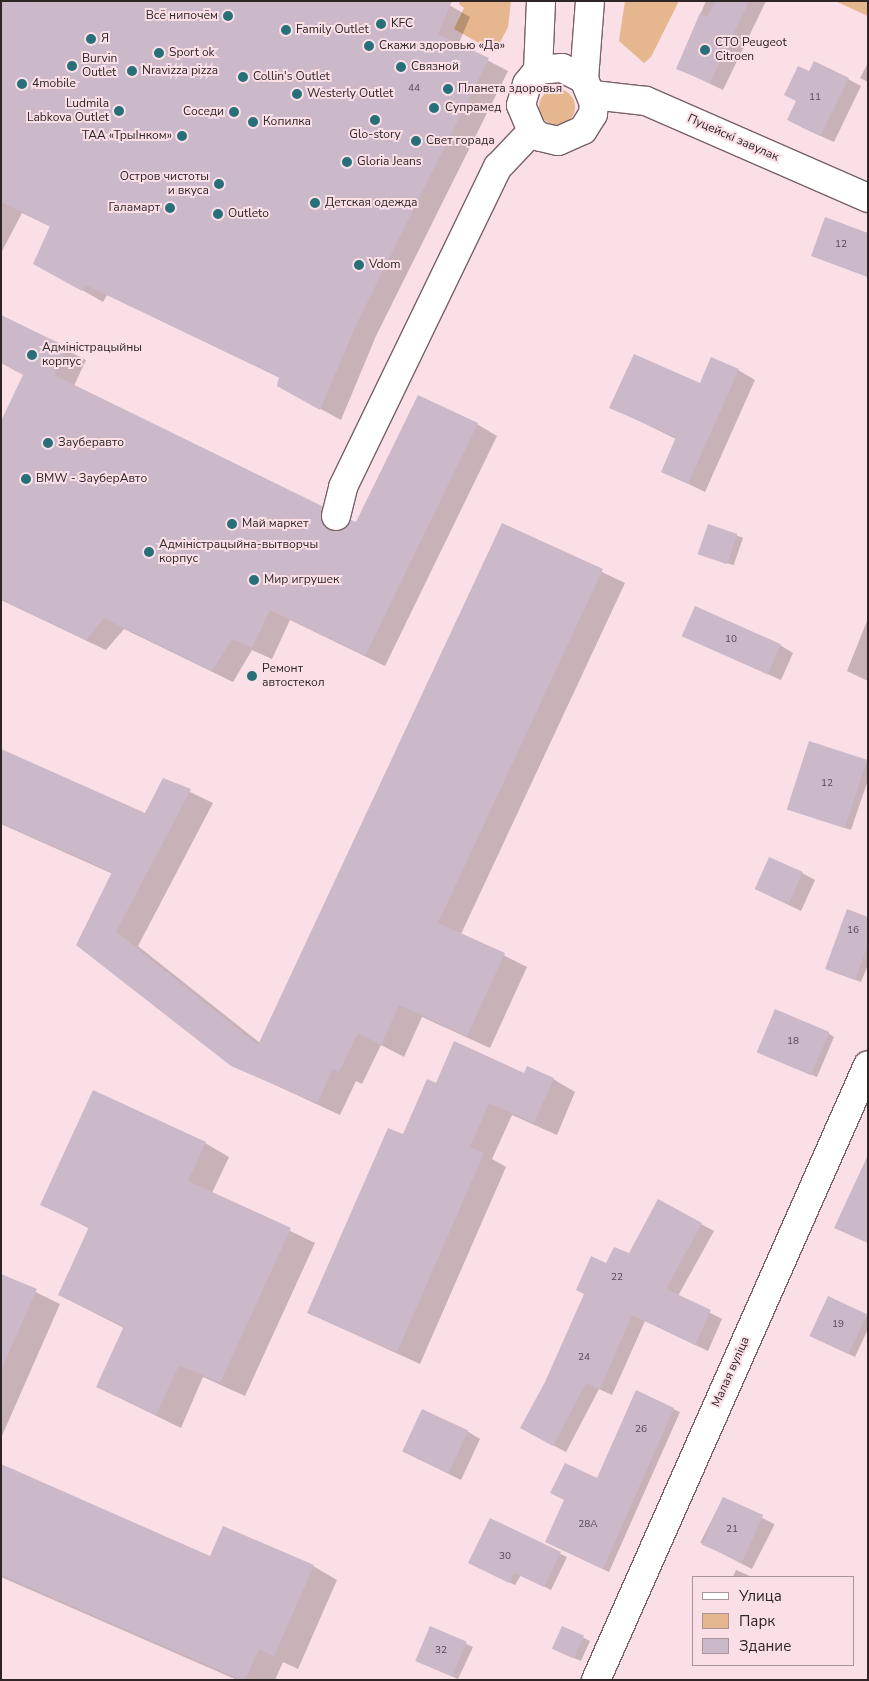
<!DOCTYPE html>
<meta charset="utf-8">
<style>
body{margin:0}
#map{position:relative;width:869px;height:1681px;overflow:hidden;background:#fadfe6;font-family:"Nunito Sans",sans-serif}
div>[style]{position:absolute}
.green>*{inset:0;background:#e6b68e}
.round{border-radius:50%}
.shadow>*{inset:0;background:#0003;transform-origin:0 0}
.building>*{inset:0;background:#cbb9c9;transform-origin:0 0}
.roads{filter:drop-shadow(1px 0 #786268) drop-shadow(-1px 0 #786268) drop-shadow(0 1px #786268) drop-shadow(0 -1px #786268)}
.minor>*{height:28px;margin:-14px;padding:0 14px;transform-origin:14px;border-radius:14px;background:#fff}
.dots>*{width:14px;height:14px;translate:-50% -50%;box-sizing:border-box;border:2px solid #fadfe6;border-radius:50%}
span{translate:-50% -50%;white-space:nowrap;text-align:center;line-height:1.15;-webkit-text-stroke:4px #fadfe6;paint-order:stroke}
.number-label{font-size:10px;color:#554a50}
.number-label span{-webkit-text-stroke-width:0}
.poi-label{font-size:12px;color:#2e2527}
.right{translate:-100% -50%;text-align:right}
.left{translate:0 -50%;text-align:left}
.street-label{font-size:12px;color:#2e2527}
.frame{position:absolute;inset:0;border:2px solid #2e2527;pointer-events:none}
.legend{position:absolute;left:692px;top:1576px;width:162px;height:90px;box-sizing:border-box;background:#fadfe6;border:1px solid #a8959a;margin:0;padding:6px 9px;list-style:none;font-size:15px;color:#2e2527}
.legend li{display:flex;align-items:center;gap:10px;height:25px}
.legend b{width:25px;border:1px solid #a8959a}
</style>
<div id="map">
<div class="green">
<i style="clip-path:polygon(460px 1px,511px 1px,508px 27px,495px 52px,454px 29px,464px 8px,459px 4px)"></i>
<i style="clip-path:polygon(625px 1px,679px 1px,651px 57px,644px 63px,619px 41px)"></i>
<i style="clip-path:polygon(835px 1px,868px 1px,868px 16px)"></i>
<i class="round" style="left:539px;top:89px;width:36px;height:36px"></i>
</div>
<div class="shadow">
<i style="clip-path:polygon(1px 1px,442px 1px,470px 17px,458px 45px,508px 71px,376px 336px,341px 420px,299px 397px,280px 378px,107px 295px,103px 302px,35px 263px,51px 227px,22px 213px,1px 253px)"></i>
<i style="clip-path:polygon(706px 1px,766px 1px,723px 90px,677px 68px)"></i>
<i style="clip-path:polygon(868px 63px,868px 82px,860px 78px)"></i>
<i style="clip-path:polygon(810px 73px,848px 79px,861px 86px,834px 142px,801px 127px)"></i>
<i style="clip-path:polygon(868px 233px,868px 277px,812px 256px)"></i>
<i style="clip-path:polygon(1px 317px,86px 360px,74px 386px,322px 507px,342px 519px,341px 533px,351px 522px,356px 524px,477px 424px,497px 436px,385px 666px,290px 620px,272px 659px,252px 650px,233px 682px,124px 629px,106px 650px,1px 600px,1px 523px,24px 375px)"></i>
<i style="clip-path:polygon(738px 370px,755px 380px,705px 492px,662px 471px,676px 439px,611px 407px,700px 385px)"></i>
<i style="clip-path:polygon(502px 525px,625px 583px,461px 934px,527px 967px,490px 1048px,422px 1017px,404px 1057px,381px 1045px,362px 1084px,356px 1081px,340px 1115px,232px 1065px,77px 945px,113px 874px,1px 824px,1px 750px,145px 815px,163px 779px,213px 803px,138px 946px,260px 1043px)"></i>
<i style="left:709px;top:526px;width:36px;height:29px;rotate:19deg"></i>
<i style="clip-path:polygon(867px 621px,868px 621px,868px 681px,847px 671px)"></i>
<i style="clip-path:polygon(683px 636px,780px 645px,793px 653px,781px 680px)"></i>
<i style="clip-path:polygon(809px 742px,868px 762px,868px 780px,851px 830px,788px 808px)"></i>
<i style="clip-path:polygon(802px 873px,815px 880px,801px 911px,755px 889px)"></i>
<i style="clip-path:polygon(868px 918px,868px 965px,861px 982px,833px 972px)"></i>
<i style="clip-path:polygon(828px 1033px,834px 1037px,817px 1077px,764px 1055px)"></i>
<i style="clip-path:polygon(524px 1075px,553px 1079px,575px 1092px,557px 1135px,512px 1115px,492px 1159px,506px 1167px,420px 1364px,308px 1313px,404px 1136px,437px 1084px)"></i>
<i style="clip-path:polygon(205px 1143px,229px 1157px,212px 1193px,315px 1243px,245px 1396px,203px 1377px,181px 1428px,97px 1387px,124px 1328px,59px 1295px,90px 1229px,42px 1204px)"></i>
<i style="clip-path:polygon(701px 1224px,714px 1231px,678px 1296px,722px 1319px,708px 1351px,645px 1321px,612px 1395px,599px 1389px,566px 1452px,534px 1435px,607px 1265px)"></i>
<i style="clip-path:polygon(1px 1275px,60px 1304px,1px 1438px)"></i>
<i style="clip-path:polygon(829px 1297px,868px 1316px,868px 1329px,855px 1357px,817px 1339px)"></i>
<i style="clip-path:polygon(673px 1409px,680px 1412px,609px 1572px,552px 1545px,598px 1480px)"></i>
<i style="clip-path:polygon(467px 1431px,480px 1439px,461px 1480px,404px 1452px)"></i>
<i style="clip-path:polygon(1px 1466px,211px 1557px,313px 1566px,337px 1580px,298px 1669px,283px 1662px,275px 1680px,237px 1680px,1px 1577px)"></i>
<i style="left:723px;top:1498px;width:58px;height:50px;rotate:27deg"></i>
<i style="clip-path:polygon(490px 1520px,567px 1557px,551px 1590px,521px 1575px,515px 1585px,475px 1566px)"></i>
<i style="clip-path:polygon(736px 1570px,752px 1577px,733px 1577px)"></i>
<i style="clip-path:polygon(430px 1627px,473px 1647px,458px 1679px,422px 1663px)"></i>
<i style="clip-path:polygon(563px 1628px,590px 1641px,581px 1661px,560px 1652px)"></i>
</div>
<div class="building">
<i style="clip-path:polygon(1px 1px,452px 1px,438px 34px,489px 58px,356px 325px,320px 410px,277px 386px,279px 377px,86px 285px,82px 291px,33px 264px,50px 226px,1px 202px)"></i>
<i style="clip-path:polygon(716px 1px,749px 1px,710px 83px,676px 69px,700px 13px,707px 17px)"></i>
<i style="clip-path:polygon(814px 61px,849px 78px,820px 136px,787px 120px,796px 101px,784px 95px,798px 66px,809px 71px)"></i>
<i style="clip-path:polygon(825px 217px,868px 233px,868px 277px,811px 256px)"></i>
<i style="clip-path:polygon(1px 315px,67px 347px,54px 375px,322px 506px,321px 521px,333px 531px,347px 527px,351px 520px,356px 522px,418px 395px,478px 423px,365px 656px,270px 610px,252px 648px,232px 639px,212px 671px,104px 618px,86px 640px,1px 599px,1px 421px,23px 375px,1px 363px)"></i>
<i style="clip-path:polygon(634px 354px,700px 383px,711px 357px,739px 369px,688px 484px,661px 472px,676px 437px,609px 408px)"></i>
<i style="clip-path:polygon(502px 523px,603px 569px,438px 923px,505px 953px,467px 1036px,399px 1005px,381px 1045px,358px 1033px,339px 1072px,333px 1069px,317px 1103px,231px 1066px,76px 945px,112px 872px,1px 823px,1px 749px,145px 813px,163px 778px,191px 789px,116px 932px,258px 1045px)"></i>
<i style="left:708px;top:524px;width:31px;height:32px;rotate:19deg"></i>
<i style="left:695px;top:606px;width:94px;height:33px;rotate:24deg"></i>
<i style="left:809px;top:741px;width:61px;height:72px;rotate:18deg"></i>
<i style="left:769px;top:857px;width:37px;height:35px;rotate:24deg"></i>
<i style="clip-path:polygon(847px 909px,868px 917px,868px 945px,855px 980px,825px 969px)"></i>
<i style="left:775px;top:1009px;width:59px;height:47px;rotate:23deg"></i>
<i style="clip-path:polygon(454px 1041px,524px 1073px,527px 1066px,554px 1078px,534px 1123px,489px 1103px,470px 1147px,484px 1153px,397px 1352px,307px 1313px,388px 1128px,403px 1134px,427px 1079px,436px 1083px)"></i>
<i style="clip-path:polygon(93px 1090px,206px 1142px,188px 1181px,291px 1228px,220px 1383px,179px 1365px,156px 1415px,96px 1387px,124px 1326px,58px 1295px,89px 1227px,40px 1205px)"></i>
<i style="clip-path:polygon(868px 1155px,868px 1243px,834px 1228px)"></i>
<i style="clip-path:polygon(658px 1199px,702px 1223px,666px 1289px,711px 1310px,695px 1345px,632px 1315px,600px 1389px,586px 1383px,553px 1446px,520px 1428px,545px 1382px,584px 1294px,576px 1290px,591px 1256px,606px 1263px,614px 1247px,629px 1253px)"></i>
<i style="clip-path:polygon(1px 1274px,37px 1289px,1px 1370px)"></i>
<i style="left:828px;top:1296px;width:43px;height:44px;rotate:25deg"></i>
<i style="clip-path:polygon(636px 1390px,674px 1408px,603px 1569px,545px 1542px,564px 1500px,550px 1493px,565px 1463px,597px 1478px)"></i>
<i style="left:422px;top:1409px;width:51px;height:47px;rotate:25deg"></i>
<i style="clip-path:polygon(1px 1464px,210px 1556px,223px 1526px,314px 1565px,274px 1656px,259px 1649px,245px 1680px,242px 1680px,1px 1575px)"></i>
<i style="left:723px;top:1497px;width:44px;height:52px;rotate:24deg"></i>
<i style="clip-path:polygon(490px 1518px,561px 1552px,544px 1587px,514px 1573px,509px 1583px,468px 1563px)"></i>
<i style="left:430px;top:1626px;width:40px;height:38px;rotate:23deg"></i>
<i style="left:562px;top:1626px;width:24px;height:25px;rotate:24deg"></i>
</div>
<div class="roads">
<div class="minor">
<i style="left:562px;top:68px;width:25px;rotate:27deg"></i>
<i style="left:584px;top:79px;width:27px;rotate:68deg"></i>
<i style="left:594px;top:104px;width:10px;rotate:96deg"></i>
<i style="left:593px;top:114px;width:19px;rotate:122deg"></i>
<i style="left:583px;top:130px;width:27px;rotate:156deg"></i>
<i style="left:558px;top:141px;width:18px;rotate:-167deg"></i>
<i style="left:540px;top:137px;width:10px;rotate:-143deg"></i>
<i style="left:532px;top:131px;width:28px;rotate:-113deg"></i>
<i style="left:521px;top:105px;width:22px;rotate:-74deg"></i>
<i style="left:527px;top:84px;width:18px;rotate:-52deg"></i>
<i style="left:538px;top:70px;width:24px;rotate:-5deg"></i>
<i style="left:538px;top:70px;width:69px;rotate:-87.5deg"></i>
<i style="left:584px;top:79px;width:78px;rotate:-85.6deg"></i>
<i style="left:593px;top:95px;width:53px;rotate:6.5deg"></i>
<i style="left:646px;top:101px;width:242px;rotate:23.6deg"></i>
<i style="left:336px;top:516px;width:30px;rotate:-76deg"></i>
<i style="left:343px;top:487px;width:356px;rotate:-64.2deg"></i>
<i style="left:498px;top:167px;width:50px;rotate:-46.6deg"></i>
<i style="left:596px;top:1680px;width:672px;rotate:-66.14deg"></i>
</div>
</div>
<div class="dots">
<i style="left:228px;top:16px;background:#277079"></i>
<i style="left:381px;top:24px;background:#277079"></i>
<i style="left:286px;top:30px;background:#277079"></i>
<i style="left:91px;top:39px;background:#277079"></i>
<i style="left:369px;top:46px;background:#277079"></i>
<i style="left:705px;top:50px;background:#277079"></i>
<i style="left:159px;top:53px;background:#277079"></i>
<i style="left:72px;top:66px;background:#277079"></i>
<i style="left:401px;top:67px;background:#277079"></i>
<i style="left:132px;top:71px;background:#277079"></i>
<i style="left:243px;top:77px;background:#277079"></i>
<i style="left:22px;top:84px;background:#277079"></i>
<i style="left:448px;top:89px;background:#277079"></i>
<i style="left:297px;top:94px;background:#277079"></i>
<i style="left:434px;top:108px;background:#277079"></i>
<i style="left:119px;top:111px;background:#277079"></i>
<i style="left:234px;top:112px;background:#277079"></i>
<i style="left:375px;top:120px;background:#277079"></i>
<i style="left:253px;top:122px;background:#277079"></i>
<i style="left:182px;top:136px;background:#277079"></i>
<i style="left:416px;top:141px;background:#277079"></i>
<i style="left:347px;top:162px;background:#277079"></i>
<i style="left:219px;top:184px;background:#277079"></i>
<i style="left:315px;top:203px;background:#277079"></i>
<i style="left:170px;top:208px;background:#277079"></i>
<i style="left:218px;top:214px;background:#277079"></i>
<i style="left:359px;top:265px;background:#277079"></i>
<i style="left:32px;top:355px;background:#277079"></i>
<i style="left:48px;top:443px;background:#277079"></i>
<i style="left:26px;top:479px;background:#277079"></i>
<i style="left:232px;top:524px;background:#277079"></i>
<i style="left:149px;top:552px;background:#277079"></i>
<i style="left:254px;top:580px;background:#277079"></i>
<i style="left:252px;top:676px;background:#277079"></i>
</div>
<div class="number-label">
<span style="left:414px;top:89px">44</span>
<span style="left:815px;top:98px">11</span>
<span style="left:841px;top:245px">12</span>
<span style="left:731px;top:640px">10</span>
<span style="left:827px;top:784px">12</span>
<span style="left:853px;top:931px">16</span>
<span style="left:793px;top:1042px">18</span>
<span style="left:617px;top:1278px">22</span>
<span style="left:838px;top:1325px">19</span>
<span style="left:584px;top:1358px">24</span>
<span style="left:641px;top:1430px">26</span>
<span style="left:588px;top:1525px">28А</span>
<span style="left:732px;top:1530px">21</span>
<span style="left:505px;top:1557px">30</span>
<span style="left:441px;top:1651px">32</span>
</div>
<div class="poi-label">
<span class="right" style="left:218px;top:16px">Всё нипочём</span>
<span class="left" style="left:391px;top:24px">KFC</span>
<span class="left" style="left:296px;top:30px">Family Outlet</span>
<span class="left" style="left:101px;top:39px">Я</span>
<span class="left" style="left:715px;top:50px">СТО Peugeot<br>Citroen</span>
<span class="left" style="left:379px;top:46px">Скажи здоровью «Да»</span>
<span class="left" style="left:169px;top:53px">Sport ok</span>
<span class="left" style="left:82px;top:66px">Burvin<br>Outlet</span>
<span class="left" style="left:411px;top:67px">Связной</span>
<span class="left" style="left:142px;top:71px">Nravizza pizza</span>
<span class="left" style="left:253px;top:77px">Collin's Outlet</span>
<span class="left" style="left:32px;top:84px">4mobile</span>
<span class="left" style="left:458px;top:89px">Планета здоровья</span>
<span class="left" style="left:307px;top:94px">Westerly Outlet</span>
<span class="right" style="left:109px;top:111px">Ludmila<br>Labkova Outlet</span>
<span class="left" style="left:445px;top:108px">Супрамед</span>
<span class="right" style="left:224px;top:112px">Соседи</span>
<span class="left" style="left:263px;top:122px">Копилка</span>
<span style="left:375px;top:135px">Glo-story</span>
<span class="right" style="left:172px;top:136px">ТАА «ТрыІнком»</span>
<span class="left" style="left:426px;top:141px">Свет горада</span>
<span class="left" style="left:357px;top:162px">Gloria Jeans</span>
<span class="right" style="left:209px;top:184px">Остров чистоты<br>и вкуса</span>
<span class="left" style="left:325px;top:203px">Детская одежда</span>
<span class="right" style="left:160px;top:208px">Галамарт</span>
<span class="left" style="left:228px;top:214px">Outleto</span>
<span class="left" style="left:369px;top:265px">Vdom</span>
<span class="left" style="left:42px;top:355px">Адміністрацыйны<br>корпус</span>
<span class="left" style="left:58px;top:443px">Зауберавто</span>
<span class="left" style="left:36px;top:479px">BMW - ЗауберАвто</span>
<span class="left" style="left:242px;top:524px">Май маркет</span>
<span class="left" style="left:159px;top:552px">Адміністрацыйна-вытворчы<br>корпус</span>
<span class="left" style="left:264px;top:580px">Мир игрушек</span>
<span class="left" style="left:262px;top:676px">Ремонт<br>автостекол</span>
</div>
<div class="street-label">
<span style="left:733px;top:138px;rotate:24deg">Пуцейскі завулак</span>
<span style="left:731px;top:1372px;rotate:-66deg">Малая вуліца</span>
</div>
<div class="frame"></div>
<ul class="legend">
<li><b style="height:6px;background:#fff"></b>Улица</li>
<li><b style="height:14px;background:#e6b68e"></b>Парк</li>
<li><b style="height:14px;background:#cbb9c9"></b>Здание</li>
</ul>
</div>
